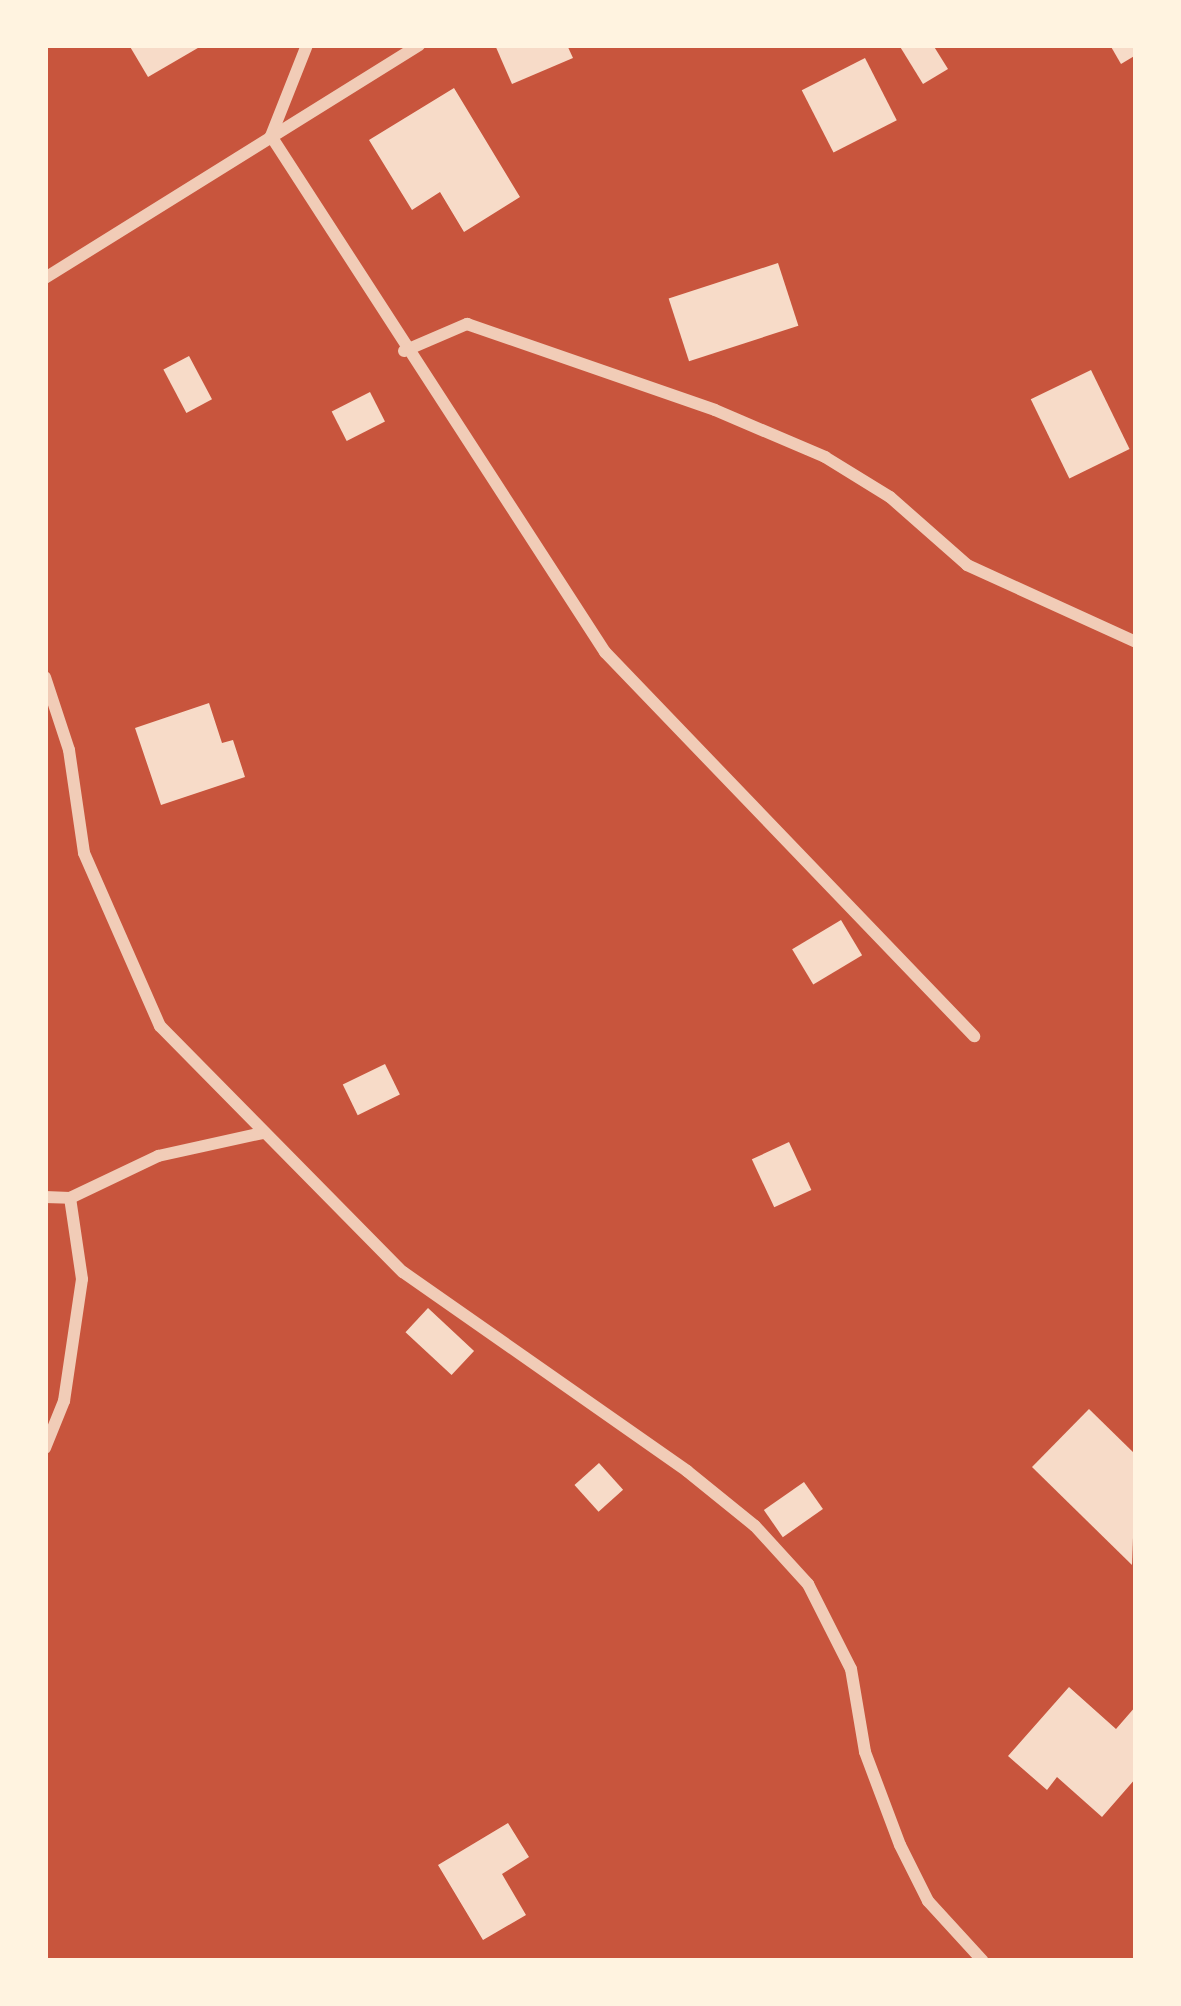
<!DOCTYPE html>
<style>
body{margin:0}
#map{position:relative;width:1181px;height:2006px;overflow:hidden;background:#c8553d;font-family:"Noto Sans",sans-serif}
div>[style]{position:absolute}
.building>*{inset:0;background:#f7dbc8;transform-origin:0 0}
.minor>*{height:12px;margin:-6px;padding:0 6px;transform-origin:6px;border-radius:6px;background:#f1ccb7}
span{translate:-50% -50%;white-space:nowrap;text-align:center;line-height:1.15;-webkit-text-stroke:10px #fff3e0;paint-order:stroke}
.frame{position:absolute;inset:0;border:48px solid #fff3e0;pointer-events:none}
</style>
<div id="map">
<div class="building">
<i style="clip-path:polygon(129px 45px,203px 45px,148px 77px)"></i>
<i style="clip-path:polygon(495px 45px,567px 45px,573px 58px,512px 84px)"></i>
<i style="clip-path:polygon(899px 45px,933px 45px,948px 69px,923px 84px)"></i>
<i style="clip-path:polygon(1110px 45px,1136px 45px,1136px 55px,1121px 64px)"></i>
<i style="left:865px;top:58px;width:70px;height:71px;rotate:63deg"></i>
<i style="clip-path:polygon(454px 88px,520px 197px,464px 232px,440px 192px,412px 210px,369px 140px)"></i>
<i style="left:778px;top:263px;width:66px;height:115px;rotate:72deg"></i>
<i style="left:189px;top:356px;width:49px;height:29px;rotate:62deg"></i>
<i style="left:1091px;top:370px;width:88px;height:67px;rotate:64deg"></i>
<i style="left:370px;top:392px;width:33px;height:43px;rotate:63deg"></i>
<i style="clip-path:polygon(209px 703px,222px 743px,233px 740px,245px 777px,161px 805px,135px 728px)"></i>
<i style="left:841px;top:920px;width:41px;height:57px;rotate:59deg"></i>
<i style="left:385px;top:1064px;width:34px;height:47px;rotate:64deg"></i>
<i style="left:789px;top:1142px;width:53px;height:41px;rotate:65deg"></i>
<i style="left:428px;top:1308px;width:63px;height:33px;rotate:43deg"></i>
<i style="clip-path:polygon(1089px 1409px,1136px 1455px,1132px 1565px,1032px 1467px)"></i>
<i style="left:599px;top:1463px;width:36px;height:33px;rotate:48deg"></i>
<i style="left:804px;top:1482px;width:33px;height:49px;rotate:55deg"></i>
<i style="clip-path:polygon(1069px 1687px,1116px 1729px,1136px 1706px,1136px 1778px,1102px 1817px,1057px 1777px,1047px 1790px,1008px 1756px)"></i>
<i style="clip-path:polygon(508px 1823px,529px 1857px,502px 1874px,526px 1915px,483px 1940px,438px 1865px)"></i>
</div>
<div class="minor">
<i style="left:307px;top:45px;width:98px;rotate:111.6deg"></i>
<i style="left:271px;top:136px;width:615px;rotate:57.09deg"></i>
<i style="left:605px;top:652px;width:533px;rotate:46.14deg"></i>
<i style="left:45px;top:278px;width:441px;rotate:-31.9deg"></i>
<i style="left:404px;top:351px;width:69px;rotate:-23.2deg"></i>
<i style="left:467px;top:324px;width:262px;rotate:19.1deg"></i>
<i style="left:715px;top:410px;width:120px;rotate:23.1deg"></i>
<i style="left:825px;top:457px;width:76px;rotate:31.6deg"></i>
<i style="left:890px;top:497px;width:103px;rotate:41.4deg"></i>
<i style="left:967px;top:565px;width:186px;rotate:24.5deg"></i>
<i style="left:45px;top:677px;width:77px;rotate:71.8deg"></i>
<i style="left:69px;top:750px;width:104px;rotate:81.7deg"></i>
<i style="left:84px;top:853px;width:189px;rotate:66.3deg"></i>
<i style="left:160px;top:1026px;width:346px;rotate:45.4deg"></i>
<i style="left:403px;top:1272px;width:347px;rotate:35deg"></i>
<i style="left:687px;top:1471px;width:87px;rotate:39deg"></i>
<i style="left:755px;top:1526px;width:79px;rotate:47.6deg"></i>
<i style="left:808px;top:1584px;width:95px;rotate:63.2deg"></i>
<i style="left:851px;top:1669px;width:84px;rotate:80.4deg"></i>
<i style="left:865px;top:1752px;width:99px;rotate:69.4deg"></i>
<i style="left:900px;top:1845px;width:63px;rotate:63.4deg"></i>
<i style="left:928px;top:1901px;width:81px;rotate:47.5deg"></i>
<i style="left:45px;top:1197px;width:25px;rotate:2deg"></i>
<i style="left:70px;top:1198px;width:98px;rotate:-25.5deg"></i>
<i style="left:158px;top:1156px;width:107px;rotate:-12.4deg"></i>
<i style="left:45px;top:1448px;width:51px;rotate:-68deg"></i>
<i style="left:64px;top:1401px;width:123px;rotate:-81.6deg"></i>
<i style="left:82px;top:1279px;width:82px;rotate:-98.4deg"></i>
</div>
<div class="frame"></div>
</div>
